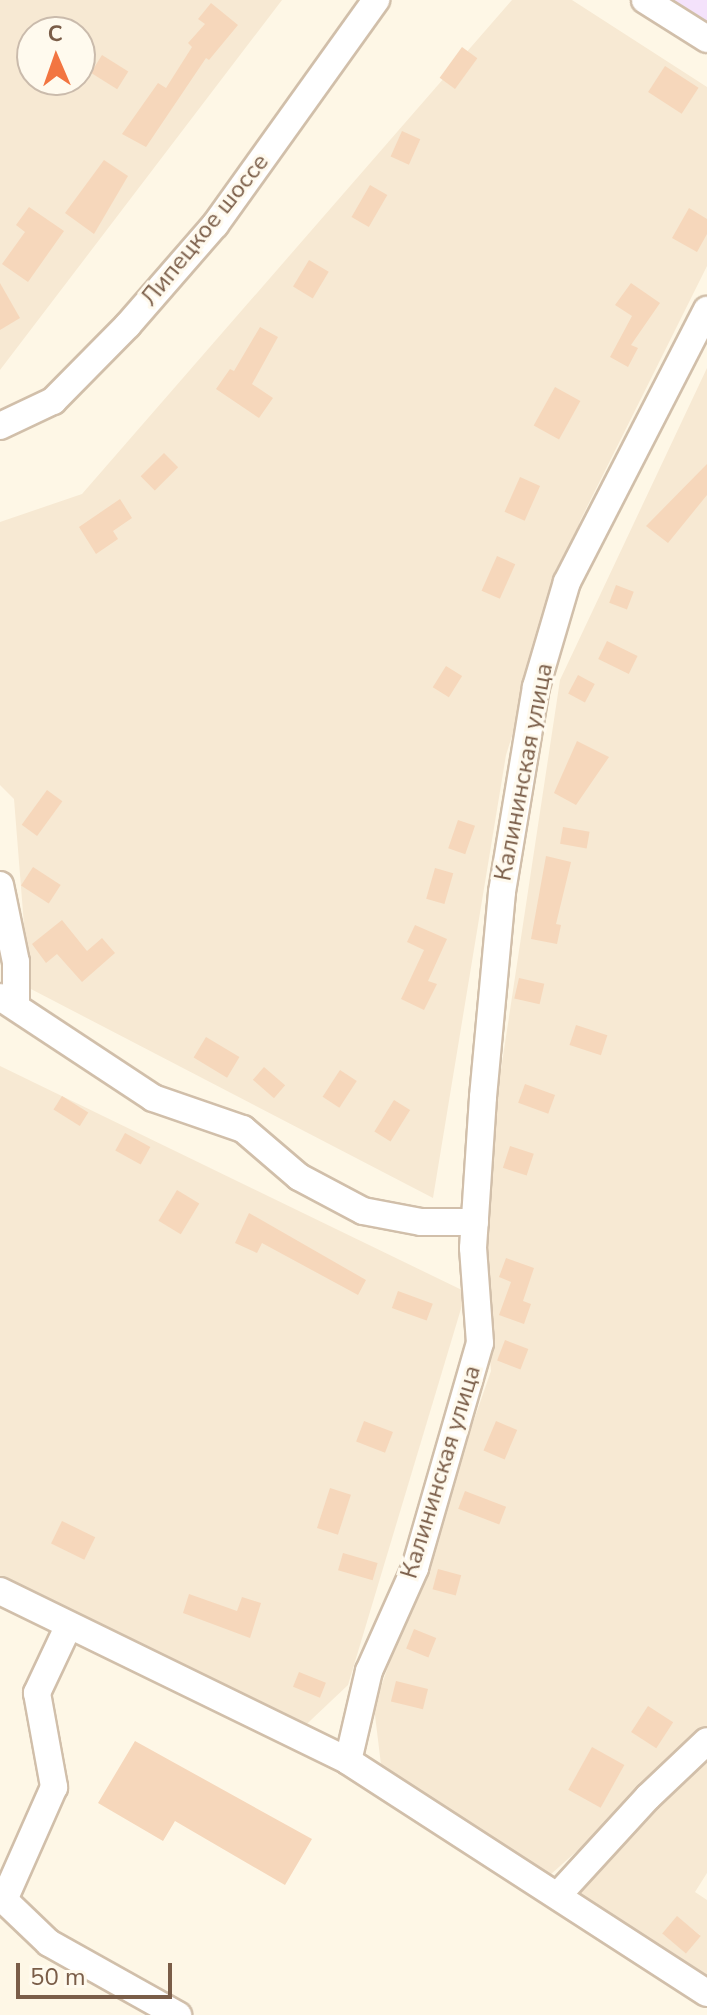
<!DOCTYPE html>
<meta charset="utf-8">
<style>
body{margin:0}
#map{position:relative;width:707px;height:2015px;overflow:hidden;background:#fef7e6;font-family:"Nunito Sans",sans-serif}
div>[style]{position:absolute}
.residential>*{inset:0;background:#f7e9d3}
.education>*{inset:0;background:#f4e2fb}
.building>*{inset:0;background:#f6d7bb;transform-origin:0 0}
.roads{filter:drop-shadow(2px 0 #d1bfaa) drop-shadow(-2px 0 #d1bfaa) drop-shadow(0 2px #d1bfaa) drop-shadow(0 -2px #d1bfaa)}
.minor>*{height:26px;margin:-13px;padding:0 13px;transform-origin:13px;border-radius:13px;background:#fff}
span{translate:-50% -50%;white-space:nowrap;text-align:center;line-height:1.15;-webkit-text-stroke:6px #fffaee;paint-order:stroke}
.street-label{font-size:24px;color:#7a5d48}
.north{position:absolute;left:16px;top:16px;width:80px;height:80px;box-sizing:border-box;background:#fffaee;border:2px solid #cabbac;border-radius:50%;rotate:358deg;font-size:22px;font-weight:700;line-height:32px;text-align:center;color:#7a5d48}
.north::after{content:'';display:block;margin:auto;width:28px;height:36px;background:#f27541;clip-path:polygon(50% 0,100% 100%,50% 72%,0 100%)}
.scale{position:absolute;left:16px;top:1963px;width:156px;height:36px;box-sizing:border-box;border:4px solid #7a5d48;border-top:0;padding-left:10px;font-size:24px;line-height:28px;white-space:nowrap;color:#7a5d48;-webkit-text-stroke:6px #fffaee;paint-order:stroke}
</style>
<div id="map">
<div class="residential">
<i style="clip-path:polygon(evenodd,0 0,282px 0,0 370px,0 0,32px 32px,80px 32px,80px 80px,32px 80px,32px 32px)"></i>
<i style="clip-path:polygon(512px 0,572px 0,707px 87px,707px 266px,580px 521px,506px 755px,433px 1198px,29px 988px,14px 799px,0 785px,0 522px,82px 494px)"></i>
<i style="clip-path:polygon(707px 368px,707px 1735px,550px 1875px,383px 1781px,374px 1707px,491px 1371px,479px 1215px,560px 680px)"></i>
<i style="clip-path:polygon(0 1066px,466px 1292px,348px 1685px,293px 1737px,0 1578px)"></i>
<i style="clip-path:polygon(evenodd,707px 1741px,707px 1873px,695px 1892px,707px 1900px,707px 1993px,559px 1894px,707px 1741px,677px 1917px,700px 1935px,686px 1953px,663px 1934px,677px 1917px)"></i>
</div>
<div class="education">
<i style="clip-path:polygon(669px 0,707px 0,707px 24px)"></i>
</div>
<div class="building">
<i style="clip-path:polygon(211px 3px,238px 25px,209px 60px,206px 58px,146px 147px,122px 134px,158px 83px,166px 88px,192px 47px,188px 43px,205px 24px,198px 19px)"></i>
<i style="left:462px;top:47px;width:19px;height:38px;rotate:36deg"></i>
<i style="left:102px;top:55px;width:31px;height:21px;rotate:32deg"></i>
<i style="left:665px;top:66px;width:40px;height:31px;rotate:33deg"></i>
<i style="left:402px;top:131px;width:20px;height:28px;rotate:24deg"></i>
<i style="clip-path:polygon(104px 160px,128px 176px,94px 234px,65px 213px)"></i>
<i style="left:370px;top:185px;width:20px;height:37px;rotate:30deg"></i>
<i style="clip-path:polygon(29px 207px,64px 231px,28px 282px,2px 264px,25px 232px,16px 225px)"></i>
<i style="clip-path:polygon(689px 208px,707px 219px,707px 234px,697px 252px,672px 238px)"></i>
<i style="left:309px;top:260px;width:23px;height:31px;rotate:31deg"></i>
<i style="clip-path:polygon(0 283px,20px 318px,0 330px)"></i>
<i style="clip-path:polygon(631px 283px,660px 303px,631px 345px,638px 348px,628px 367px,610px 357px,632px 316px,615px 305px)"></i>
<i style="clip-path:polygon(260px 327px,278px 337px,252px 384px,273px 398px,259px 418px,216px 389px,230px 369px,234px 371px)"></i>
<i style="left:555px;top:387px;width:29px;height:44px;rotate:29deg"></i>
<i style="left:164px;top:453px;width:20px;height:33px;rotate:45deg"></i>
<i style="clip-path:polygon(707px 464px,707px 495px,668px 543px,646px 526px)"></i>
<i style="left:520px;top:477px;width:22px;height:38px;rotate:24deg"></i>
<i style="clip-path:polygon(120px 499px,132px 518px,113px 531px,118px 539px,96px 554px,79px 527px)"></i>
<i style="left:497px;top:556px;width:20px;height:38px;rotate:24deg"></i>
<i style="left:616px;top:585px;width:19px;height:19px;rotate:21deg"></i>
<i style="left:607px;top:641px;width:34px;height:20px;rotate:26deg"></i>
<i style="left:446px;top:666px;width:19px;height:25px;rotate:32deg"></i>
<i style="left:578px;top:675px;width:19px;height:21px;rotate:28deg"></i>
<i style="clip-path:polygon(577px 741px,609px 757px,576px 805px,554px 793px)"></i>
<i style="left:47px;top:790px;width:19px;height:43px;rotate:36deg"></i>
<i style="left:458px;top:820px;width:18px;height:30px;rotate:19deg"></i>
<i style="left:563px;top:827px;width:27px;height:17px;rotate:10deg"></i>
<i style="clip-path:polygon(546px 856px,571px 862px,556px 924px,561px 925px,557px 944px,531px 939px)"></i>
<i style="left:33px;top:867px;width:33px;height:22px;rotate:33deg"></i>
<i style="left:435px;top:868px;width:19px;height:32px;rotate:16deg"></i>
<i style="clip-path:polygon(62px 920px,87px 951px,102px 938px,115px 953px,82px 982px,57px 954px,46px 963px,32px 944px)"></i>
<i style="clip-path:polygon(415px 925px,447px 939px,428px 981px,437px 984px,424px 1010px,401px 999px,424px 950px,407px 942px)"></i>
<i style="left:519px;top:978px;width:26px;height:21px;rotate:13deg"></i>
<i style="left:576px;top:1025px;width:33px;height:21px;rotate:18deg"></i>
<i style="left:206px;top:1037px;width:39px;height:24px;rotate:31deg"></i>
<i style="left:264px;top:1067px;width:28px;height:17px;rotate:41deg"></i>
<i style="left:340px;top:1070px;width:20px;height:32px;rotate:33deg"></i>
<i style="left:525px;top:1084px;width:32px;height:20px;rotate:20deg"></i>
<i style="left:62px;top:1096px;width:31px;height:16px;rotate:32deg"></i>
<i style="left:394px;top:1100px;width:19px;height:37px;rotate:32deg"></i>
<i style="left:125px;top:1133px;width:29px;height:20px;rotate:29deg"></i>
<i style="left:510px;top:1146px;width:25px;height:23px;rotate:18deg"></i>
<i style="left:177px;top:1190px;width:26px;height:36px;rotate:31deg"></i>
<i style="clip-path:polygon(249px 1213px,366px 1280px,358px 1295px,262px 1243px,257px 1253px,235px 1243px)"></i>
<i style="clip-path:polygon(506px 1258px,534px 1268px,523px 1301px,531px 1304px,524px 1324px,499px 1315px,511px 1282px,499px 1277px)"></i>
<i style="left:398px;top:1291px;width:37px;height:18px;rotate:20deg"></i>
<i style="left:505px;top:1340px;width:25px;height:22px;rotate:21deg"></i>
<i style="left:364px;top:1421px;width:31px;height:22px;rotate:21deg"></i>
<i style="left:496px;top:1421px;width:23px;height:32px;rotate:23deg"></i>
<i style="left:330px;top:1488px;width:22px;height:42px;rotate:18deg"></i>
<i style="left:465px;top:1491px;width:44px;height:19px;rotate:21deg"></i>
<i style="left:62px;top:1521px;width:37px;height:25px;rotate:26deg"></i>
<i style="left:343px;top:1553px;width:36px;height:18px;rotate:16deg"></i>
<i style="left:438px;top:1569px;width:24px;height:21px;rotate:15deg"></i>
<i style="clip-path:polygon(189px 1594px,237px 1611px,242px 1597px,261px 1603px,250px 1638px,183px 1613px)"></i>
<i style="left:414px;top:1629px;width:24px;height:21px;rotate:22deg"></i>
<i style="left:299px;top:1672px;width:29px;height:16px;rotate:22deg"></i>
<i style="left:396px;top:1681px;width:33px;height:21px;rotate:14deg"></i>
<i style="left:648px;top:1706px;width:30px;height:31px;rotate:33deg"></i>
<i style="clip-path:polygon(135px 1741px,312px 1839px,285px 1885px,175px 1821px,163px 1841px,98px 1803px)"></i>
<i style="left:592px;top:1747px;width:37px;height:49px;rotate:29deg"></i>
<i style="left:677px;top:1916px;width:31px;height:23px;rotate:40deg"></i>
</div>
<div class="roads">
<div class="minor">
<i style="left:645px;top:0;width:73px;rotate:32.2deg"></i>
<i style="left:0;top:426px;width:59px;rotate:-25.3deg"></i>
<i style="left:53px;top:401px;width:107px;rotate:-45.4deg"></i>
<i style="left:128px;top:325px;width:133px;rotate:-49deg"></i>
<i style="left:215px;top:225px;width:277px;rotate:-54.4deg"></i>
<i style="left:0;top:885px;width:79px;rotate:78.3deg"></i>
<i style="left:16px;top:962px;width:42px;rotate:90deg"></i>
<i style="left:0;top:997px;width:183px;rotate:33.4deg"></i>
<i style="left:153px;top:1098px;width:95px;rotate:19deg"></i>
<i style="left:243px;top:1129px;width:74px;rotate:40.6deg"></i>
<i style="left:299px;top:1177px;width:72px;rotate:28deg"></i>
<i style="left:363px;top:1211px;width:59px;rotate:10.7deg"></i>
<i style="left:421px;top:1222px;width:54px"></i>
<i style="left:0;top:1591px;width:387px;rotate:26deg"></i>
<i style="left:348px;top:1761px;width:427px;rotate:32.9deg"></i>
<i style="left:68px;top:1627px;width:73px;rotate:115.2deg"></i>
<i style="left:37px;top:1693px;width:96px;rotate:79.7deg"></i>
<i style="left:54px;top:1787px;width:124px;rotate:113.9deg"></i>
<i style="left:4px;top:1900px;width:62px;rotate:43.7deg"></i>
<i style="left:49px;top:1943px;width:148px;rotate:29.2deg"></i>
<i style="left:348px;top:1761px;width:92px;rotate:-76.9deg"></i>
<i style="left:369px;top:1671px;width:113px;rotate:-65.9deg"></i>
<i style="left:415px;top:1568px;width:234px;rotate:-73.9deg"></i>
<i style="left:480px;top:1343px;width:95px;rotate:-94.2deg"></i>
<i style="left:473px;top:1248px;width:151px;rotate:-86.2deg"></i>
<i style="left:483px;top:1097px;width:206px;rotate:-84.7deg"></i>
<i style="left:502px;top:892px;width:208px;rotate:-80.6deg"></i>
<i style="left:536px;top:687px;width:109px;rotate:-73.6deg"></i>
<i style="left:567px;top:582px;width:306px;rotate:-62.8deg"></i>
<i style="left:559px;top:1894px;width:132px;rotate:-47.5deg"></i>
<i style="left:648px;top:1797px;width:81px;rotate:-43.5deg"></i>
</div>
</div>
<div class="street-label">
<span style="left:205px;top:230px;rotate:-51deg">Липецкое шоссе</span>
<span style="left:524px;top:772px;rotate:-79deg">Калининская улица</span>
<span style="left:441px;top:1472px;rotate:-73deg">Калининская улица</span>
</div>
<div class="north">С</div>
<div class="scale">50 m</div>
</div>
